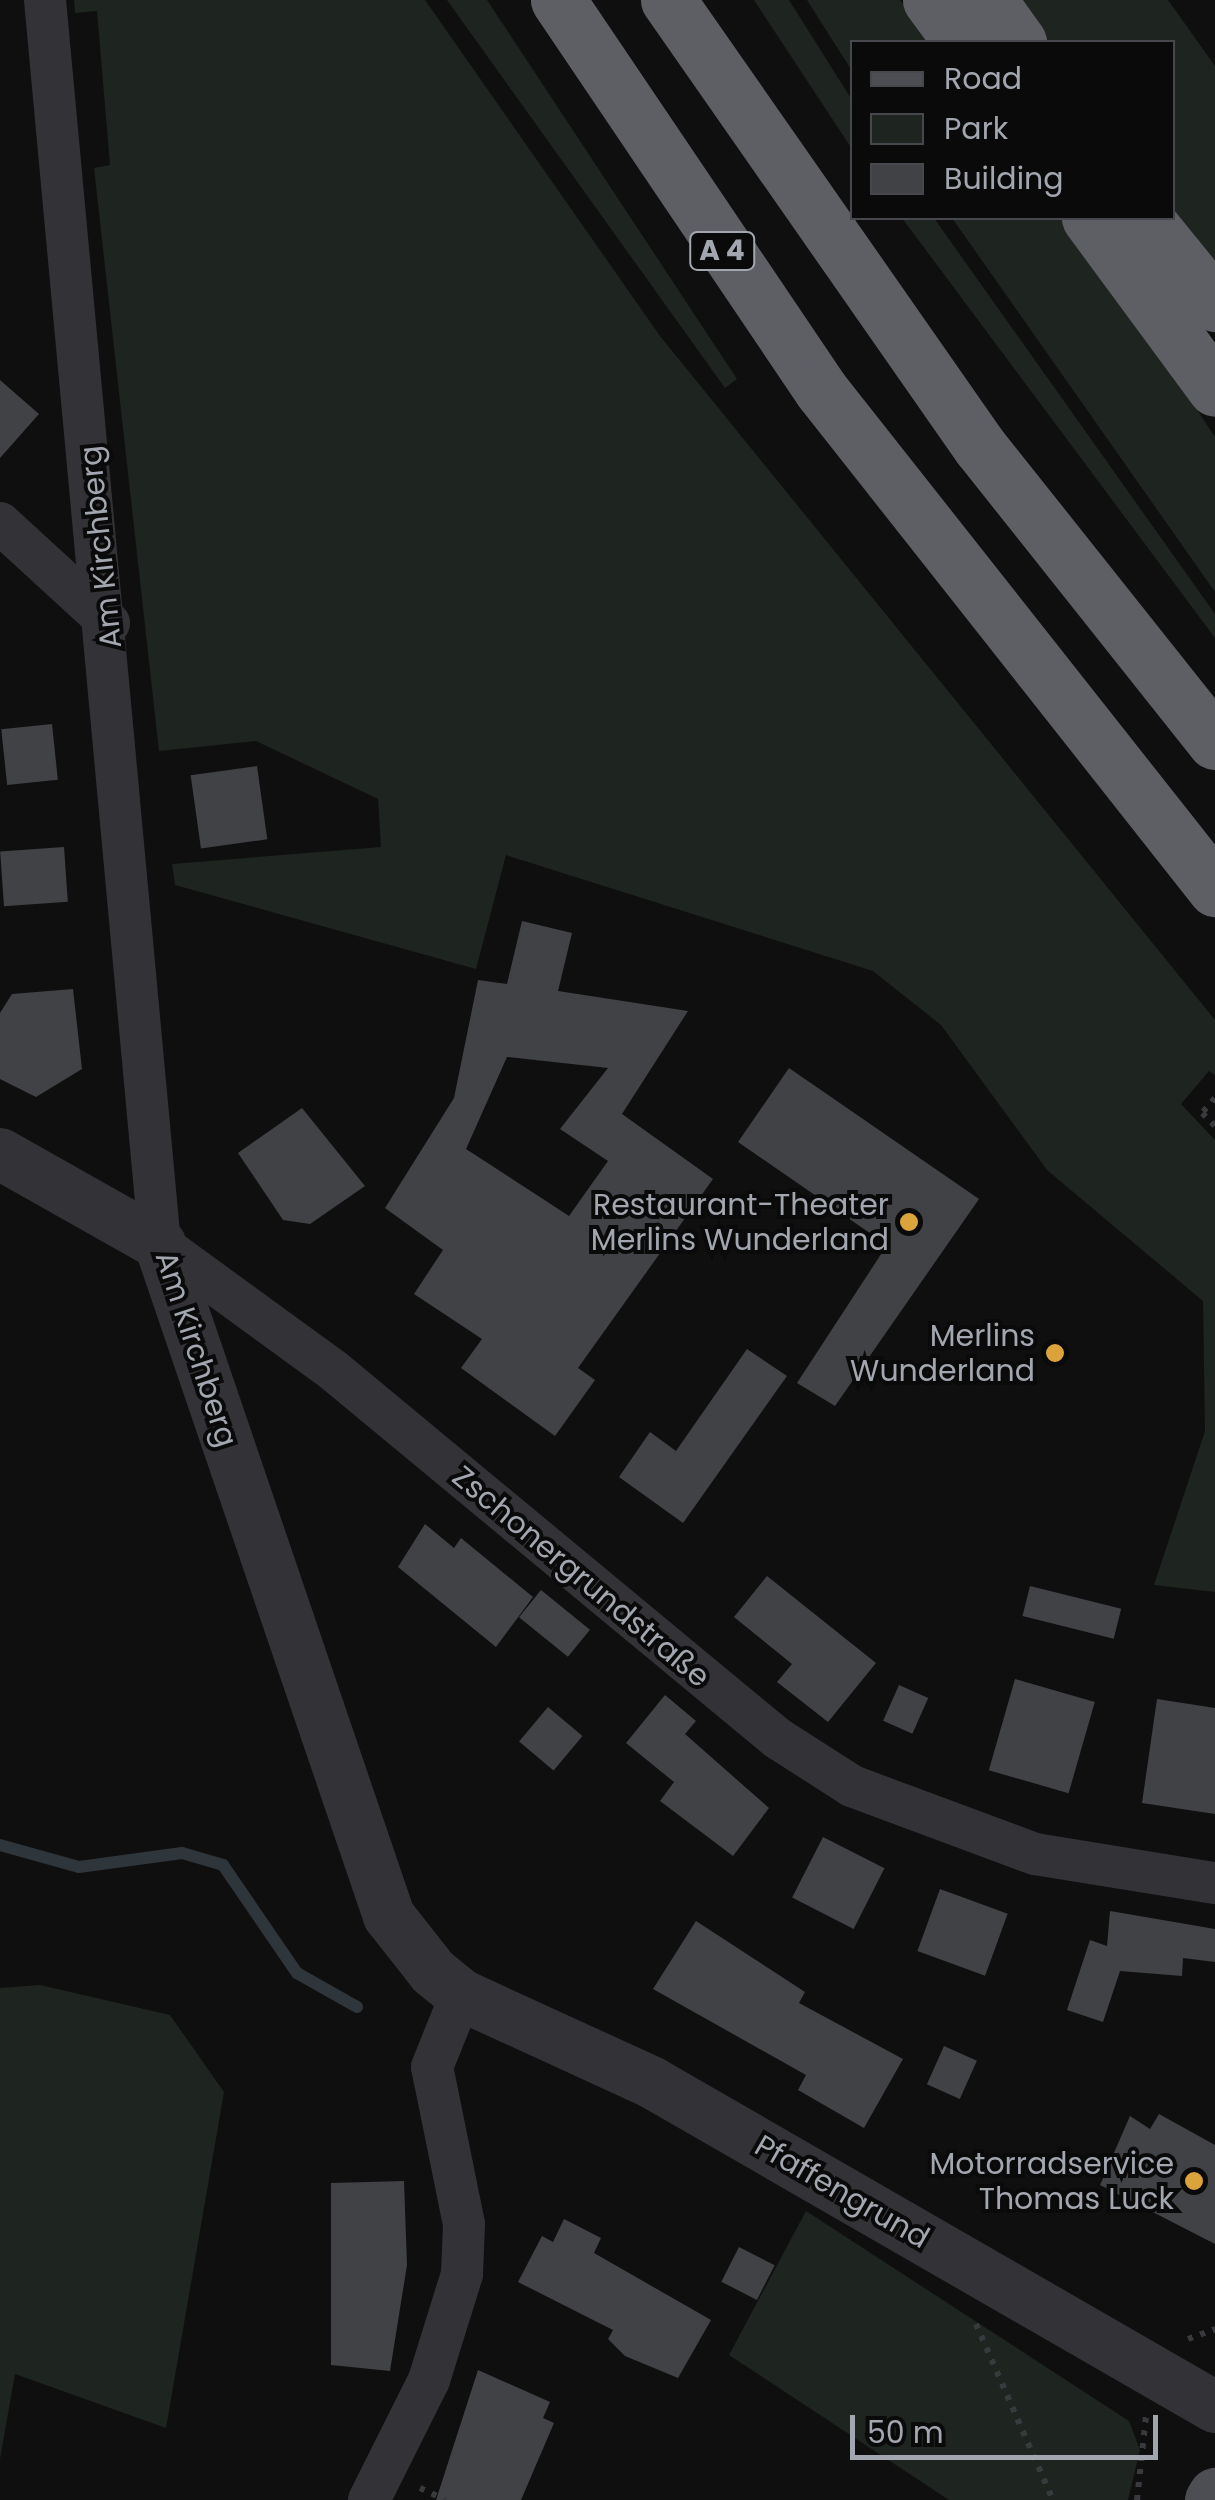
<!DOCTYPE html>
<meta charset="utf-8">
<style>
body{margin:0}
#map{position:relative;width:1215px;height:2500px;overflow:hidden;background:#0f0f10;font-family:Poppins,sans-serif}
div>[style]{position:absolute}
.green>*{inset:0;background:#1e241f}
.stream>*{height:12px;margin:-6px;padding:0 6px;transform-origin:6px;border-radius:6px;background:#2e353b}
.building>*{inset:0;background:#414245;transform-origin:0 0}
.path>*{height:6px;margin-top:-3px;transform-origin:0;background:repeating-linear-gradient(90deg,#393a3d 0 5px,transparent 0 13px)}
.minor>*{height:42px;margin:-21px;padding:0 21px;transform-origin:21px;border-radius:21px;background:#333337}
.tertiary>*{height:52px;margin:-26px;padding:0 26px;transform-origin:26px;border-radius:26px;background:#333337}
.primary>*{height:55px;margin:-27.5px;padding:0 27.5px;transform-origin:27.5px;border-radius:27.5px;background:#4d4e53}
.motorway>*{height:55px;margin:-27.5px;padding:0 27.5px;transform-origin:27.5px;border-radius:27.5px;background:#5d5f65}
.dots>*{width:28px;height:28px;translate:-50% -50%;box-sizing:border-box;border:5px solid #0a0a0b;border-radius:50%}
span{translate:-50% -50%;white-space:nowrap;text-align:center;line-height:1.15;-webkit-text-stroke:8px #0a0a0b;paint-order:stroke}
.shield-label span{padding:2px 8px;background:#0a0a0b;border:2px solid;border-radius:8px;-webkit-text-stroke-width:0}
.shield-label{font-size:28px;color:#a2a6af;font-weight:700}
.street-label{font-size:30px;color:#a2a6af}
.poi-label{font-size:30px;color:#a2a6af}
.right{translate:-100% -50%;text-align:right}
.legend{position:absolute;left:850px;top:40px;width:325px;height:180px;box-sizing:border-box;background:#0a0a0b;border:2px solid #47484d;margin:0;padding:12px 18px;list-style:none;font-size:30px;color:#a2a6af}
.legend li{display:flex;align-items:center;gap:20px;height:50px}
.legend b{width:50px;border:2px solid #47484d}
.scale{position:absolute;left:850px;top:2415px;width:308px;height:45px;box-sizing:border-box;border:5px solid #a2a6af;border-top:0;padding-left:12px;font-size:30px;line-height:35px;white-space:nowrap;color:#a2a6af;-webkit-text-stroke:8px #0a0a0b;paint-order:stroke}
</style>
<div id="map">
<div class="green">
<i style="clip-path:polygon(74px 0,425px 0,660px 336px,1215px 1020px,1215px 1075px,1209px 1071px,1181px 1104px,1215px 1140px,1215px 1592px,1154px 1585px,1205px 1431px,1203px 1301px,1047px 1170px,941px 1025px,873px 971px,506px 855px,476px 969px,175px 885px,172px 864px,381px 847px,378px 799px,256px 741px,159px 751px,94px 168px,110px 165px,97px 11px,75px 13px)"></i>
<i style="clip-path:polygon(447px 0,487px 0,737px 379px,725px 388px)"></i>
<i style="clip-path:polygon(754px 0,789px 0,852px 100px,852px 149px)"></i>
<i style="clip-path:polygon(807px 0,900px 0,932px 42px,852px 42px,852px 71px)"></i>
<i style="clip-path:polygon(1016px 0,1168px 0,1215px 66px,1215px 264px,1173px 210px,1172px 42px,1046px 42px)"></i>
<i style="clip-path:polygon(902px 218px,934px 218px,1215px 614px,1215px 638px)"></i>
<i style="clip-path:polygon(952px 218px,1060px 218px,1142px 326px,1215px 437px,1215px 592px)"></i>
<i style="clip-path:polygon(40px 1985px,170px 2015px,224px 2092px,166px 2428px,15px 2374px,0 2459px,0 1988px)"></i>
<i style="clip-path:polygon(806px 2211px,1129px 2421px,1140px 2450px,1128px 2500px,949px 2500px,729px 2355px)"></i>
</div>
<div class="stream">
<i style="left:0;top:1845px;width:82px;rotate:15.6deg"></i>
<i style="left:79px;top:1867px;width:104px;rotate:-7.7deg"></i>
<i style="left:182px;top:1853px;width:43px;rotate:16.3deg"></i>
<i style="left:223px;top:1865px;width:131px;rotate:55.6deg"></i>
<i style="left:297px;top:1973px;width:69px;rotate:29.5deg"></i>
</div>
<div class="building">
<i style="clip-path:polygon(0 380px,39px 414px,0 458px)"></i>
<i style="left:52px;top:724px;width:56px;height:51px;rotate:84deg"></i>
<i style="left:257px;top:766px;width:74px;height:67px;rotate:82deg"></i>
<i style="left:64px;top:847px;width:55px;height:64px;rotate:86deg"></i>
<i style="clip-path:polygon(evenodd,522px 921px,572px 933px,558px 991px,688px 1011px,622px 1114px,713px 1179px,578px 1368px,595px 1380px,555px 1436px,461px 1368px,482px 1339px,414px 1294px,443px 1250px,385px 1208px,454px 1098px,478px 980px,507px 984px,522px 921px,507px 1057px,608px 1068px,560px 1129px,608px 1161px,569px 1216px,466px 1149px,507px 1057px)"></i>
<i style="clip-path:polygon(73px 989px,82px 1069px,36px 1097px,0 1079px,0 1013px,12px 994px)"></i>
<i style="clip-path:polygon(789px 1068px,979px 1199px,835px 1406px,797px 1383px,887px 1245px,738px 1142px)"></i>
<i style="clip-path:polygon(302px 1108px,365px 1186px,310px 1224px,283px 1220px,238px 1153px)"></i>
<i style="clip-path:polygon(747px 1349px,787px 1376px,683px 1523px,619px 1477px,650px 1432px,676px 1451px)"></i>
<i style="clip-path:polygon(425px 1524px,454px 1548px,461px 1538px,533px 1597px,496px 1647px,398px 1567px)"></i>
<i style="clip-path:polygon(767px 1576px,876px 1663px,828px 1722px,777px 1682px,792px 1664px,734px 1617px)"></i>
<i style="left:1030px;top:1586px;width:94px;height:31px;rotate:14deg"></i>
<i style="left:541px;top:1590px;width:63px;height:35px;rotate:39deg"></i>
<i style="left:1015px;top:1679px;width:83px;height:95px;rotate:16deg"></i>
<i style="left:899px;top:1685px;width:32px;height:39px;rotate:24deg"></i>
<i style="clip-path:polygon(665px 1695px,696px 1721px,685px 1734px,769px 1808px,733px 1856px,660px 1801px,674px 1782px,626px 1743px)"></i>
<i style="clip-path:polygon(1157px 1699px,1215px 1708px,1215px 1814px,1142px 1803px)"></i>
<i style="left:548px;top:1707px;width:45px;height:45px;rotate:40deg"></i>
<i style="left:823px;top:1837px;width:69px;height:68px;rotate:27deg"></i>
<i style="left:940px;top:1889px;width:72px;height:66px;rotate:20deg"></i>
<i style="clip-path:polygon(1110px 1911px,1215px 1929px,1215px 1962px,1183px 1958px,1182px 1976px,1120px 1971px,1103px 2022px,1067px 2010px,1090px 1940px,1107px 1946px)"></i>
<i style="clip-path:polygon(696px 1921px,805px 1992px,799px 2003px,903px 2059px,864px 2128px,798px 2090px,806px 2075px,653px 1989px)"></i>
<i style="left:944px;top:2046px;width:36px;height:42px;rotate:24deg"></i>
<i style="clip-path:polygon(1159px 2114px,1215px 2145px,1215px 2244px,1100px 2185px,1130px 2116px,1150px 2129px)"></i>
<i style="clip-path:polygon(404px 2181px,407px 2265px,390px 2371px,331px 2365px,331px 2183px)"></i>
<i style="clip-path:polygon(564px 2219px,601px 2238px,594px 2253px,711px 2320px,678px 2378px,625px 2356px,608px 2339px,613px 2330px,518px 2282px,542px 2236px,553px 2242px)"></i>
<i style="left:739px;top:2247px;width:40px;height:39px;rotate:27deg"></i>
<i style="clip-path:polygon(478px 2370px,550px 2402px,543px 2418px,554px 2423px,521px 2500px,436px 2500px)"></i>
</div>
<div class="path">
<i style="left:1215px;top:1098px;width:20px;rotate:131deg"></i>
<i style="left:1202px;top:1113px;width:18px;rotate:45deg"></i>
<i style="left:976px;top:2324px;width:192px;rotate:66.4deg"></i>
<i style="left:1188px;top:2339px;width:29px;rotate:-20deg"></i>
<i style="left:420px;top:2488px;width:29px;rotate:25deg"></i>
<i style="left:1137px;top:2500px;width:84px;rotate:-83.9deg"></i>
</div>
<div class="minor">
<i style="left:45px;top:0;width:1249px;rotate:84.72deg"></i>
<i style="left:160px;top:1244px;width:214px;rotate:36.1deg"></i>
<i style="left:333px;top:1370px;width:577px;rotate:39.65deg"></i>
<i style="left:777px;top:1738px;width:89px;rotate:32.6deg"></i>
<i style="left:852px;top:1786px;width:195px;rotate:20.4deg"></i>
<i style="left:1035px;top:1854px;width:182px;rotate:9.2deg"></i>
<i style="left:0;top:523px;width:148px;rotate:42.5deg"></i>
<i style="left:369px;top:2500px;width:134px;rotate:-63.4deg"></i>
<i style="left:429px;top:2380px;width:111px;rotate:-72.7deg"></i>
<i style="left:462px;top:2274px;width:50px;rotate:-87.7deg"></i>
<i style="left:464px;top:2224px;width:160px;rotate:-101.5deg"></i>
<i style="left:432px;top:2067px;width:78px;rotate:-68.1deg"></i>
</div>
<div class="tertiary">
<i style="left:0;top:1154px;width:184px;rotate:29.4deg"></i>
<i style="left:160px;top:1244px;width:710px;rotate:71.18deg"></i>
<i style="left:389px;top:1916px;width:71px;rotate:51.8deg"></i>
<i style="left:433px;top:1972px;width:36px;rotate:39deg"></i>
<i style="left:461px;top:1995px;width:209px;rotate:24.6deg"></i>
<i style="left:651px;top:2082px;width:651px;rotate:29.95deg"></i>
</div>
<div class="primary">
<i style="left:1212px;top:2500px;width:6px;rotate:-59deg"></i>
</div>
<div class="motorway">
<i style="left:558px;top:0;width:470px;rotate:56deg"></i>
<i style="left:821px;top:390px;width:636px;rotate:51.71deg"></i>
<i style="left:668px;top:0;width:545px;rotate:55.09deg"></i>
<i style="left:980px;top:447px;width:377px;rotate:51.5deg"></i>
<i style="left:930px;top:0;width:52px;rotate:53.6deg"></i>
<i style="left:989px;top:0;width:52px;rotate:54.5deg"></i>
<i style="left:1089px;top:218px;width:212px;rotate:53.6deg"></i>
<i style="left:1145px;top:218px;width:111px;rotate:50.9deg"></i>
</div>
<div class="dots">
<i style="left:909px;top:1222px;background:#dba33c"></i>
<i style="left:1055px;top:1353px;background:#dba33c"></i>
<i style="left:1194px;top:2181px;background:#dba33c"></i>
</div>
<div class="shield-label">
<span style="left:722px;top:251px">A 4</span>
</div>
<div class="street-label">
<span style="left:101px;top:547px;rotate:-96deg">Am Kirchberg</span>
<span style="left:196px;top:1349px;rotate:72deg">Am Kirchberg</span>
<span style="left:581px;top:1577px;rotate:40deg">Zschonergrundstraße</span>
<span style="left:842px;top:2192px;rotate:30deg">Pfaffengrund</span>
</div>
<div class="poi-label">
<span class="right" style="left:889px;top:1222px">Restaurant-Theater<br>Merlins Wunderland</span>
<span class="right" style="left:1035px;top:1353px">Merlins<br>Wunderland</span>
<span class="right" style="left:1174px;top:2181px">Motorradservice<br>Thomas Luck</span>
</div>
<ul class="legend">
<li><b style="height:12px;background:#4d4e53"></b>Road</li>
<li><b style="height:28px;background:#1e241f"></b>Park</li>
<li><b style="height:28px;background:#414245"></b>Building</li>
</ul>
<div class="scale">50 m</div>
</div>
